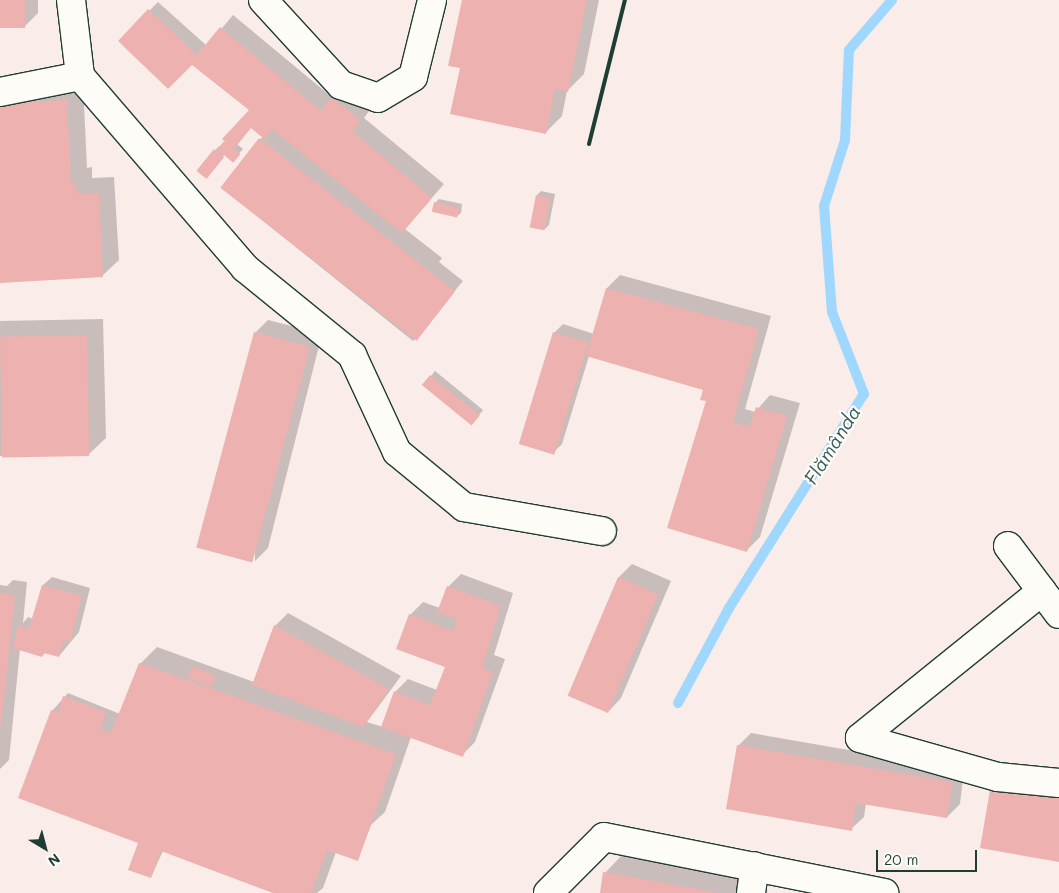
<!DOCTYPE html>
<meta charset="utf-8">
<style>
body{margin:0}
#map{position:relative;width:1059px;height:893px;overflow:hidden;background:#faede9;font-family:Mali,sans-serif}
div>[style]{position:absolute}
.shadow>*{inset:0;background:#0003}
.stream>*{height:10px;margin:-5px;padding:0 5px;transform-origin:5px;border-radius:5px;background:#9fd7ff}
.building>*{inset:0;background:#edb1af;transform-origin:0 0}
.roads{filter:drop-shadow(1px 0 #1f3d34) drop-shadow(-1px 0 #1f3d34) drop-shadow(0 1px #1f3d34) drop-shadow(0 -1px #1f3d34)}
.minor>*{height:28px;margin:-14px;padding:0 14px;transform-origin:14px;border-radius:14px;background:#fdfcf7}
.rail>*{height:4px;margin:-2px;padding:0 2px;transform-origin:2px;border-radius:2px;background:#1f3d34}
span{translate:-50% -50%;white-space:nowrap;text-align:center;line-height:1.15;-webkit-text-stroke:4.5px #fdfcf7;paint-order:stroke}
.water-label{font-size:19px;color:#395c5d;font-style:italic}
.north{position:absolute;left:20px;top:823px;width:50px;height:50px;-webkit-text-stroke:4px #fdfcf7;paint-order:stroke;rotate:143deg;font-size:14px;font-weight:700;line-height:20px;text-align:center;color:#1f3d34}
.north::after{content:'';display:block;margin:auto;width:18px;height:22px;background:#1f3d34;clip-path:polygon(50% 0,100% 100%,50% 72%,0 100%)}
.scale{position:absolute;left:876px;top:850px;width:101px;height:22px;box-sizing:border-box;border:2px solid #1f3d34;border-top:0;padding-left:6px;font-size:15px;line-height:18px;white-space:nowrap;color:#1f3d34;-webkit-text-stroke:4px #fdfcf7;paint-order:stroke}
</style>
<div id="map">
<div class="shadow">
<i style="clip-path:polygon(0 0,38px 0,38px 13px,25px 26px,0 26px)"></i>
<i style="clip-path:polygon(463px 0,599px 0,584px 74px,567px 91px,562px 116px,545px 133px,461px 67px)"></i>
<i style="clip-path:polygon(158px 2px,207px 46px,233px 15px,333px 98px,346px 85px,372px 107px,364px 118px,444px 184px,405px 229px,442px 258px,439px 262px,463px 281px,413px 341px,222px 188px,263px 136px,251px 127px,237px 144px,243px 149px,237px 156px,225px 154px,210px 172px,198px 170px,219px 146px,221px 147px,251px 110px,202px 49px,177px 79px,119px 41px)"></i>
<i style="clip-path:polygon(83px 84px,87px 168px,92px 167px,92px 178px,114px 177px,119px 260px,102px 276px,0 281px,0 93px)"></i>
<i style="clip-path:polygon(541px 191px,555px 194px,549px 225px,545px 229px,537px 195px)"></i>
<i style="clip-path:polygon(439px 199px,462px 204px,461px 213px,456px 217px,435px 203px)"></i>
<i style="clip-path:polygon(620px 275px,771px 316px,745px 409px,755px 412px,770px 395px,800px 403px,760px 537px,747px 550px,704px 389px,589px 356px,562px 444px,553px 453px,554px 333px,563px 324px,594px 334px,607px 288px)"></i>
<i style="clip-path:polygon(103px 319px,106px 438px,89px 454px,0 456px,0 321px)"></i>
<i style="clip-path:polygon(268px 320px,322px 334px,268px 548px,255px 561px,255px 333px)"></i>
<i style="clip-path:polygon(435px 371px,483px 410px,476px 419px,424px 385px)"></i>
<i style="clip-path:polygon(632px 564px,671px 581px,621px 698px,609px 711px,569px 694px,619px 577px)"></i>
<i style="clip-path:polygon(461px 574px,513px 593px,494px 655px,505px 659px,475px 742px,462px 755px,411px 737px,385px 812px,371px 825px,357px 860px,336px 852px,323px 888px,317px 893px,277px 893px,163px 851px,151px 877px,140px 842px,52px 711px,68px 693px,120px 714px,140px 664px,157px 647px,254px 682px,275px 626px,288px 613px,401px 676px,367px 722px,383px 727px,395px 692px,408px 679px,437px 690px,446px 666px,410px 615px,423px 602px,440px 608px,448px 587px)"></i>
<i style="clip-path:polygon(52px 577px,90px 588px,79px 632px,59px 656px,46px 652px,42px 656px,20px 649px,9px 760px,0 769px,0 585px,7px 586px,13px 580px,27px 582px,23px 623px,28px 617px,33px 619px,43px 585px)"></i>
<i style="clip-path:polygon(751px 733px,964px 770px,960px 804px,947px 817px,866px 803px,864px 817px,851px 829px,738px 746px)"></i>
<i style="clip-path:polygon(621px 856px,741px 878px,739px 893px,601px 893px,605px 873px)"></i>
</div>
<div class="stream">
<i style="left:678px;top:703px;width:108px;rotate:-61.8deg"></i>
<i style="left:729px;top:608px;width:253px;rotate:-57.8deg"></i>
<i style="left:864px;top:394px;width:88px;rotate:-111.3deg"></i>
<i style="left:832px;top:312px;width:106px;rotate:-94.3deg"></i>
<i style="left:824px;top:206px;width:69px;rotate:-72.3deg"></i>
<i style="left:845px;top:140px;width:90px;rotate:-87.5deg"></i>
<i style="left:849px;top:50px;width:66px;rotate:-49.3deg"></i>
</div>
<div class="building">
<i style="left:0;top:0;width:25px;height:28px"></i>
<i style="clip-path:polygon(462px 0,587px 0,568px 92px,555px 89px,546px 134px,450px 114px,460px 68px,448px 66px)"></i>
<i style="clip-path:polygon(148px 9px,197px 55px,220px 27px,321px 111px,332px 97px,361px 121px,352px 131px,432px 198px,402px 233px,272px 129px,264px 139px,251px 128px,234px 149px,222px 139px,249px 110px,192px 65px,168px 89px,118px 41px)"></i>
<i style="clip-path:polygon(67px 100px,71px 183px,76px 183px,77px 194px,99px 193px,103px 277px,0 283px,0 103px)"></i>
<i style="left:259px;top:138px;width:249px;height:63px;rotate:38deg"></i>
<i style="left:224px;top:141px;width:21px;height:11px;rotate:39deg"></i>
<i style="left:214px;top:149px;width:13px;height:28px;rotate:39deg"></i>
<i style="left:536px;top:195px;width:15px;height:33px;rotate:11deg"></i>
<i style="left:434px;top:202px;width:26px;height:10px;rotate:13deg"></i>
<i style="clip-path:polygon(606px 288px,759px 329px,733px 422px,749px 427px,756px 407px,787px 416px,747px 552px,667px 528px,706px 401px,700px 400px,703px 390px,586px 356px)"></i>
<i style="left:254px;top:332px;width:58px;height:223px;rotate:15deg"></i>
<i style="left:553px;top:332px;width:37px;height:117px;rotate:17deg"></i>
<i style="left:87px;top:335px;width:121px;height:87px;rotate:89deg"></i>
<i style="left:430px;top:375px;width:64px;height:13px;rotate:39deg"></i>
<i style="left:618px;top:577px;width:44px;height:129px;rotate:23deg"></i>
<i style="clip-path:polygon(42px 585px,82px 596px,70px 642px,64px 640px,59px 657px,44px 653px,42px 657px,12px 648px,18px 626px,29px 628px)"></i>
<i style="clip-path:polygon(447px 586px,501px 606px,482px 668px,493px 672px,463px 757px,381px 727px,394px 691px,430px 705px,445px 667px,396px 649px,409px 614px,453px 631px,457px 619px,437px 612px)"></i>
<i style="clip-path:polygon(0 593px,15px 595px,1px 726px,0 726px)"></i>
<i style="clip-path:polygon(274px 625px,389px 689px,363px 727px,252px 685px)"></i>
<i style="clip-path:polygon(139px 663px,396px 754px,358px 861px,327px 850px,311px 893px,273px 893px,161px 851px,151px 878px,128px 870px,138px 843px,18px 798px,51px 710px,58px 713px,63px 696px,106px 712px,100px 729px,111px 733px)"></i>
<i style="left:192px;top:666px;width:26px;height:12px;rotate:23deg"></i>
<i style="clip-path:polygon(737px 745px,952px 782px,947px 818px,856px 803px,852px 831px,726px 809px)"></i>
<i style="clip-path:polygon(991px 784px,1059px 796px,1059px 862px,980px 848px)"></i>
<i style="clip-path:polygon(603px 872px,715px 892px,715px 893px,600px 893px)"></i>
</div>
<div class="roads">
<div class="minor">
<i style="left:71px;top:0;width:77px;rotate:83.2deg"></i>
<i style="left:263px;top:0;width:115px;rotate:47.5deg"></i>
<i style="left:341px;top:85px;width:39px;rotate:19deg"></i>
<i style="left:378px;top:98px;width:41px;rotate:-31deg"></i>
<i style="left:413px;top:77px;width:79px;rotate:-76.1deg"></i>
<i style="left:0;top:92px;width:82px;rotate:-11.3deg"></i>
<i style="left:80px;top:76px;width:253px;rotate:49.3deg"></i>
<i style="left:245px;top:268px;width:138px;rotate:39.1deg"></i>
<i style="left:352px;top:355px;width:107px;rotate:65.1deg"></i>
<i style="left:397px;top:452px;width:87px;rotate:39.4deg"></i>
<i style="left:464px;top:507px;width:140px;rotate:9.9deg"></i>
<i style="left:1008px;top:546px;width:85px;rotate:53.1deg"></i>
<i style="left:1042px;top:591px;width:234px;rotate:141.1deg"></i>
<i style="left:860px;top:738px;width:143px;rotate:15.8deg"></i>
<i style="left:998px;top:777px;width:61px;rotate:5.6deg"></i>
<i style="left:548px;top:893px;width:79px;rotate:-45deg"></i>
<i style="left:604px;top:837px;width:286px;rotate:11.3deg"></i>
<i style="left:751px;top:893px;width:27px;rotate:-82deg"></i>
</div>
</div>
<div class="rail">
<i style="left:589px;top:144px;width:148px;rotate:-76deg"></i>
</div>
<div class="water-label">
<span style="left:832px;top:445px;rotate:-58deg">Flămânda</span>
</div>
<div class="north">N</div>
<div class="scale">20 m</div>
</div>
